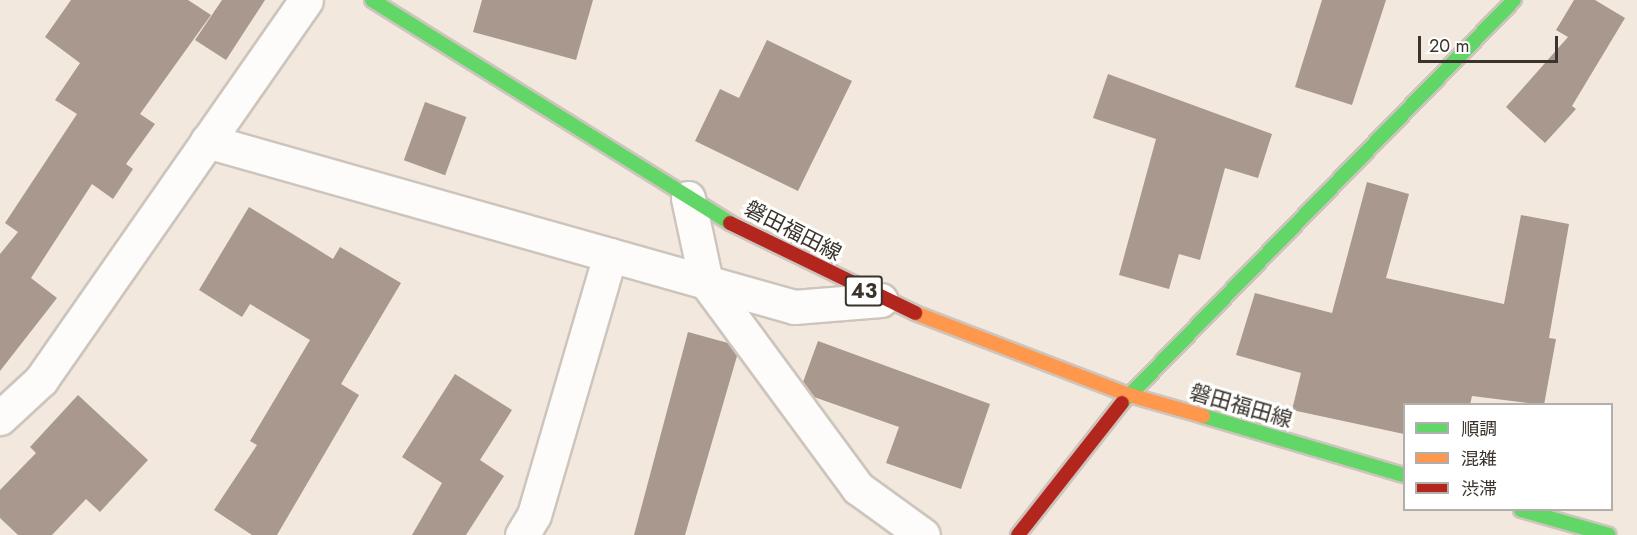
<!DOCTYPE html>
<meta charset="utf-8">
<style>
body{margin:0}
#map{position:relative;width:1637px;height:535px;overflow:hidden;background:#f3e8dd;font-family:Jost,"Noto Sans JP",sans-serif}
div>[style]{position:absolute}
.building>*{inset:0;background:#a8988e;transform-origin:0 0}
.roads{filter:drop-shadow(2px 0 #cdc5bd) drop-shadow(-2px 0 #cdc5bd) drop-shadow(0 2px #cdc5bd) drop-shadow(0 -2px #cdc5bd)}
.street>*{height:33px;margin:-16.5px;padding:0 16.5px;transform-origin:16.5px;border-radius:16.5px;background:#fdfcfa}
.fast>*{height:14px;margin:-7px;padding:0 7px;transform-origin:7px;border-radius:7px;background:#63d668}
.slow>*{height:14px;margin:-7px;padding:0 7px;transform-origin:7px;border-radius:7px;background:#ff974d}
.jam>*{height:14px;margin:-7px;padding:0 7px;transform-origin:7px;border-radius:7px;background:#b3261e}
span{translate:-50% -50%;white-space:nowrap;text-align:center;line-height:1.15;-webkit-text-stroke:6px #fff;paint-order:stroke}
.shield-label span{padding:2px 4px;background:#fff;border:2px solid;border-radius:4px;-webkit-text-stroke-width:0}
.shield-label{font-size:20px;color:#3b342d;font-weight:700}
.street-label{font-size:21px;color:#3b342d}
.legend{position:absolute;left:1403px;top:403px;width:210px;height:108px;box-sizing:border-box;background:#fff;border:2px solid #b1aeab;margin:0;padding:8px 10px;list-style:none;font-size:18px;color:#3b342d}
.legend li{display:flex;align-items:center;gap:12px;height:30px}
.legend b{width:30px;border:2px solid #b1aeab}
.scale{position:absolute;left:1418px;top:36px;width:140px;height:27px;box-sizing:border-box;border:3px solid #3b342d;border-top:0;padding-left:8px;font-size:18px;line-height:21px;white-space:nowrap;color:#3b342d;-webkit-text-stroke:4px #fff;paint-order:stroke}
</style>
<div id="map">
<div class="building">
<i style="clip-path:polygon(71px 0,188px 0,211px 15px,140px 114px,155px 124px,126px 164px,133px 169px,113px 199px,92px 184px,31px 278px,57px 298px,0 371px,0 254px,18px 232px,5px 223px,77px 114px,55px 100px,80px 63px,45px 37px)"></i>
<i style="clip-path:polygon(222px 0,265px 0,226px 60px,195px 40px)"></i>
<i style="clip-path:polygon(482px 0,593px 0,576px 60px,473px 32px)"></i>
<i style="clip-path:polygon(1322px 0,1386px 0,1352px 105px,1295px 87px)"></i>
<i style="clip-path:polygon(1574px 0,1595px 0,1625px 18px,1572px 106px,1576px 109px,1545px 143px,1506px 107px,1568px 37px,1556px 30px)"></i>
<i style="clip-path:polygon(767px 40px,852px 81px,798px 191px,695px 141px,720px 89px,739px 98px)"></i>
<i style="clip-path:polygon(1108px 74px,1272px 134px,1258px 178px,1225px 168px,1200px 260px,1179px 254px,1169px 289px,1119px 275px,1156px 139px,1093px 118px)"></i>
<i style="left:425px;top:102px;width:44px;height:62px;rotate:20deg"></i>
<i style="clip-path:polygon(1367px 182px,1409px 194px,1386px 278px,1504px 304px,1521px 215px,1569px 224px,1549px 338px,1556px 339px,1544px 405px,1472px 396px,1470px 405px,1404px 405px,1404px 434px,1292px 410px,1301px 373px,1236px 355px,1255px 293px,1332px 313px)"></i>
<i style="clip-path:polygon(249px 207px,333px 259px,340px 247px,401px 283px,341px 384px,359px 395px,277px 535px,252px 535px,214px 510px,257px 445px,250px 441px,310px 340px,250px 304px,242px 317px,199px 290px)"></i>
<i style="clip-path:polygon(688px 332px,728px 343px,737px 356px,685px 535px,634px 535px)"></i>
<i style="clip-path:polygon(818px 341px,990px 404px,961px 489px,886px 463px,899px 427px,814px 397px,803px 382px)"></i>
<i style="clip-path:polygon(455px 374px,512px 410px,480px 460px,504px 476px,466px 535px,412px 535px,442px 483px,402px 457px)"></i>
<i style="clip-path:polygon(78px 395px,148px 460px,100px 512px,86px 499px,52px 535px,18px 535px,0 518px,0 490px,36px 453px,30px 447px)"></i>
</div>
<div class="roads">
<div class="street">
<i style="left:207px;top:141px;width:610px;rotate:15.79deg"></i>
<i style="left:794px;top:307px;width:87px;rotate:-4.6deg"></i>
<i style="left:688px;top:198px;width:86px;rotate:77.9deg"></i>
<i style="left:706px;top:282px;width:256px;rotate:53.6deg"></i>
<i style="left:858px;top:488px;width:80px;rotate:35.9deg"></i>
<i style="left:0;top:418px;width:56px;rotate:-42.8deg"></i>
<i style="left:41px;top:380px;width:463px;rotate:-55.1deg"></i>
<i style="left:522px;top:535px;width:23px;rotate:-59deg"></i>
<i style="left:534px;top:515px;width:271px;rotate:-73.7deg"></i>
</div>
<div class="fast">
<i style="left:372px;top:0;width:422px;rotate:31.9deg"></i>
<i style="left:1122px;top:403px;width:562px;rotate:-45.79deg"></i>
<i style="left:1203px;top:416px;width:209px;rotate:16.4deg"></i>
<i style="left:1521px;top:510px;width:91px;rotate:15.9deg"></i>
</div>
<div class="slow">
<i style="left:915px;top:313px;width:229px;rotate:21deg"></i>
<i style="left:1129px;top:395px;width:77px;rotate:15.8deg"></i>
</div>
<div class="jam">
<i style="left:730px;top:223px;width:206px;rotate:25.9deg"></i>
<i style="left:1018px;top:535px;width:168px;rotate:-51.8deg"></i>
</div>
</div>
<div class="shield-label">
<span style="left:864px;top:291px">43</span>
</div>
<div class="street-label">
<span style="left:793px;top:231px;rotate:27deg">磐田福田線</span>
<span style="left:1241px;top:406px;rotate:16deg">磐田福田線</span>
</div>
<ul class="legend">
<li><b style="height:8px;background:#63d668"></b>順調</li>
<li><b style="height:8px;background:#ff974d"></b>混雑</li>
<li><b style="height:8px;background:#b3261e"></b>渋滞</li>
</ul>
<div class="scale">20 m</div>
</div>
